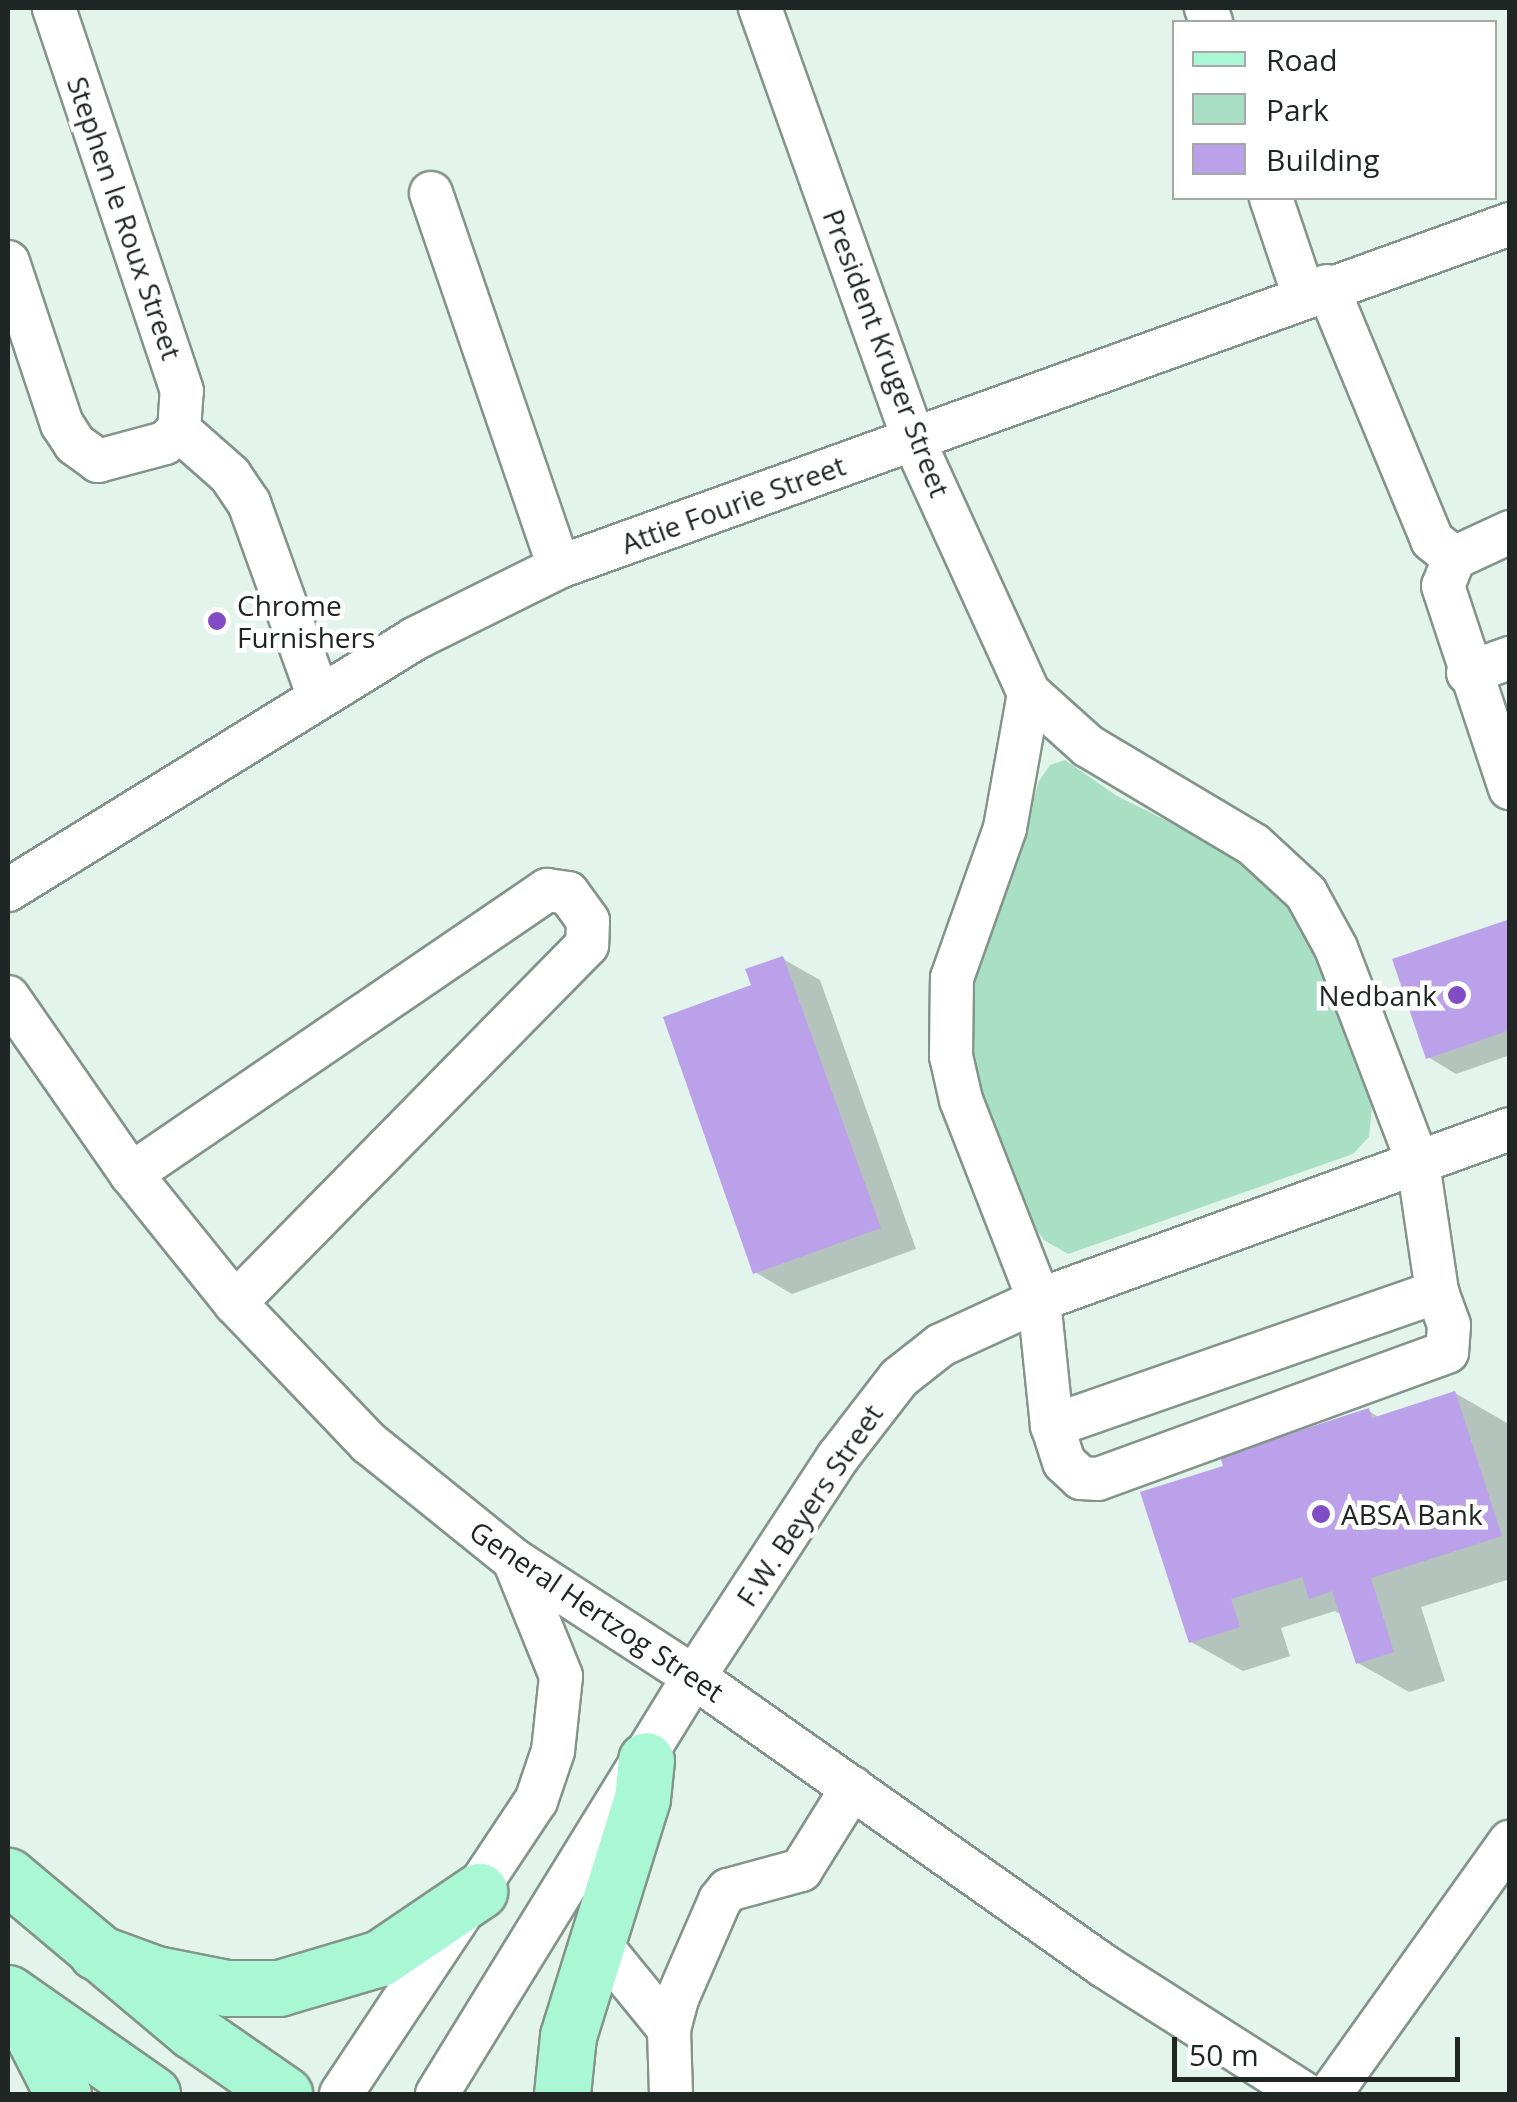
<!DOCTYPE html>
<style>
body{margin:0}
#map{position:relative;width:1517px;height:2102px;overflow:hidden;background:#e2f4eb;font-family:"Open Sans",sans-serif}
div>[style]{position:absolute}
.green>*{inset:0;background:#a9dfc5}
.shadow>*{inset:0;background:#0003}
.building>*{inset:0;background:#bba1e9}
.roads{filter:drop-shadow(2px 0 #83948b) drop-shadow(-2px 0 #83948b) drop-shadow(0 2px #83948b) drop-shadow(0 -2px #83948b)}
.minor>*{height:42px;margin:-21px;padding:0 21px;transform-origin:21px;border-radius:21px;background:#fff}
.major>*{height:55px;margin:-27.5px;padding:0 27.5px;transform-origin:27.5px;border-radius:27.5px;background:#aaf7d6}
.dots>*{width:28px;height:28px;translate:-50% -50%;box-sizing:border-box;border:5px solid #fff;border-radius:50%}
span{translate:-50% -50%;white-space:nowrap;text-align:center;line-height:1.15;-webkit-text-stroke:9px #fff;paint-order:stroke}
.street-label{font-size:28px;color:#202623}
.poi-label{font-size:28px;color:#202623}
.left{translate:0 -50%;text-align:left}
.right{translate:-100% -50%;text-align:right}
.frame{position:absolute;inset:0;border:10px solid #202623;pointer-events:none}
.legend{position:absolute;left:1172px;top:20px;width:325px;height:180px;box-sizing:border-box;background:#fff;border:2px solid #a6a8a7;margin:0;padding:12px 18px;list-style:none;font-size:30px;color:#202623}
.legend li{display:flex;align-items:center;gap:20px;height:50px}
.legend b{width:50px;border:2px solid #a6a8a7}
.scale{position:absolute;left:1172px;top:2037px;width:288px;height:45px;box-sizing:border-box;border:5px solid #202623;border-top:0;padding-left:12px;font-size:30px;line-height:35px;white-space:nowrap;color:#202623;-webkit-text-stroke:8px #fff;paint-order:stroke}
</style>
<div id="map">
<div class="green">
<i style="clip-path:polygon(1065px 760px,1117px 796px,1246px 860px,1310px 924px,1373px 1095px,1369px 1137px,1353px 1154px,1068px 1254px,1044px 1240px,1023px 1212px,965px 1053px,978px 932px,1020px 845px,1039px 781px,1050px 765px)"></i>
</div>
<div class="shadow">
<i style="clip-path:polygon(1510px 922px,1510px 1055px,1456px 1074px,1428px 1057px)"></i>
<i style="clip-path:polygon(783px 959px,820px 980px,916px 1249px,792px 1294px,755px 1272px,755px 986px)"></i>
<i style="clip-path:polygon(1455px 1393px,1507px 1423px,1510px 1432px,1510px 1579px,1421px 1607px,1445px 1681px,1409px 1692px,1358px 1663px,1342px 1615px,1335px 1611px,1281px 1628px,1290px 1656px,1243px 1671px,1191px 1642px,1226px 1467px,1369px 1411px,1380px 1418px)"></i>
</div>
<div class="building">
<i style="clip-path:polygon(1510px 919px,1510px 1030px,1426px 1059px,1392px 959px)"></i>
<i style="clip-path:polygon(783px 956px,881px 1228px,753px 1274px,663px 1017px,751px 985px,745px 969px)"></i>
<i style="clip-path:polygon(1455px 1391px,1502px 1536px,1371px 1578px,1394px 1652px,1356px 1664px,1332px 1591px,1309px 1599px,1302px 1577px,1231px 1599px,1240px 1627px,1189px 1643px,1140px 1492px,1223px 1466px,1220px 1456px,1369px 1408px,1372px 1418px)"></i>
</div>
<div class="roads">
<div class="minor">
<i style="left:760px;top:8px;width:460px;rotate:70.4deg"></i>
<i style="left:914px;top:441px;width:277px;rotate:65.5deg"></i>
<i style="left:1029px;top:693px;width:79px;rotate:41.9deg"></i>
<i style="left:1088px;top:746px;width:193px;rotate:30.8deg"></i>
<i style="left:1254px;top:845px;width:71px;rotate:42.7deg"></i>
<i style="left:1306px;top:893px;width:63px;rotate:61.4deg"></i>
<i style="left:1336px;top:948px;width:230px;rotate:69.1deg"></i>
<i style="left:1418px;top:1163px;width:130px;rotate:81.6deg"></i>
<i style="left:1437px;top:1292px;width:35px;rotate:70deg"></i>
<i style="left:1449px;top:1325px;width:27px;rotate:94deg"></i>
<i style="left:1447px;top:1352px;width:371px;rotate:160deg"></i>
<i style="left:1098px;top:1479px;width:17px;rotate:-177deg"></i>
<i style="left:1081px;top:1478px;width:23px;rotate:-137deg"></i>
<i style="left:1064px;top:1462px;width:38px;rotate:-108deg"></i>
<i style="left:1052px;top:1426px;width:127px;rotate:-95.9deg"></i>
<i style="left:1039px;top:1300px;width:215px;rotate:-111.3deg"></i>
<i style="left:961px;top:1100px;width:45px;rotate:-102.8deg"></i>
<i style="left:951px;top:1056px;width:78px;rotate:-89.3deg"></i>
<i style="left:952px;top:978px;width:159px;rotate:-70.5deg"></i>
<i style="left:1005px;top:828px;width:137px;rotate:-79.9deg"></i>
<i style="left:1206px;top:8px;width:15px;rotate:70deg"></i>
<i style="left:431px;top:193px;width:395px;rotate:71.1deg"></i>
<i style="left:1271px;top:198px;width:103px;rotate:71.4deg"></i>
<i style="left:8px;top:262px;width:171px;rotate:71.6deg"></i>
<i style="left:62px;top:424px;width:24px;rotate:57deg"></i>
<i style="left:75px;top:444px;width:29px;rotate:36deg"></i>
<i style="left:98px;top:461px;width:69px;rotate:-15deg"></i>
<i style="left:165px;top:443px;width:19px;rotate:-43deg"></i>
<i style="left:179px;top:430px;width:39px;rotate:-86deg"></i>
<i style="left:182px;top:391px;width:404px;rotate:-108.5deg"></i>
<i style="left:1327px;top:286px;width:275px;rotate:67.5deg"></i>
<i style="left:1432px;top:540px;width:28px;rotate:39deg"></i>
<i style="left:179px;top:430px;width:68px;rotate:41.4deg"></i>
<i style="left:230px;top:475px;width:34px;rotate:56deg"></i>
<i style="left:249px;top:503px;width:206px;rotate:70.2deg"></i>
<i style="left:1510px;top:532px;width:62px;rotate:155.1deg"></i>
<i style="left:1454px;top:558px;width:30px;rotate:111deg"></i>
<i style="left:1443px;top:586px;width:213px;rotate:71.7deg"></i>
<i style="left:1468px;top:673px;width:45px;rotate:-19.7deg"></i>
<i style="left:8px;top:890px;width:477px;rotate:-31.7deg"></i>
<i style="left:414px;top:639px;width:162px;rotate:-26.4deg"></i>
<i style="left:559px;top:567px;width:1011px;rotate:-19.83deg"></i>
<i style="left:8px;top:997px;width:216px;rotate:55.2deg"></i>
<i style="left:131px;top:1174px;width:166px;rotate:51.1deg"></i>
<i style="left:235px;top:1303px;width:194px;rotate:46.3deg"></i>
<i style="left:369px;top:1443px;width:186px;rotate:38.9deg"></i>
<i style="left:514px;top:1560px;width:215px;rotate:33deg"></i>
<i style="left:694px;top:1677px;width:502px;rotate:35.18deg"></i>
<i style="left:1104px;top:1966px;width:238px;rotate:32.5deg"></i>
<i style="left:131px;top:1174px;width:504px;rotate:-34.32deg"></i>
<i style="left:547px;top:890px;width:21px;rotate:8deg"></i>
<i style="left:568px;top:893px;width:34px;rotate:54deg"></i>
<i style="left:588px;top:921px;width:24px;rotate:92deg"></i>
<i style="left:587px;top:945px;width:502px;rotate:134.52deg"></i>
<i style="left:1052px;top:1426px;width:408px;rotate:-19.2deg"></i>
<i style="left:594px;top:1937px;width:119px;rotate:50.8deg"></i>
<i style="left:341px;top:2094px;width:352px;rotate:-56.4deg"></i>
<i style="left:536px;top:1801px;width:53px;rotate:-71.2deg"></i>
<i style="left:553px;top:1751px;width:75px;rotate:-83.9deg"></i>
<i style="left:561px;top:1676px;width:125px;rotate:-112.1deg"></i>
<i style="left:437px;top:2094px;width:490px;rotate:-58.4deg"></i>
<i style="left:694px;top:1677px;width:263px;rotate:-56.8deg"></i>
<i style="left:838px;top:1457px;width:100px;rotate:-52.3deg"></i>
<i style="left:899px;top:1378px;width:53px;rotate:-38.2deg"></i>
<i style="left:941px;top:1345px;width:108px;rotate:-24.7deg"></i>
<i style="left:1039px;top:1300px;width:501px;rotate:-19.95deg"></i>
<i style="left:671px;top:2094px;width:65px;rotate:-91.8deg"></i>
<i style="left:669px;top:2029px;width:31px;rotate:-75deg"></i>
<i style="left:677px;top:1999px;width:108px;rotate:-66.5deg"></i>
<i style="left:720px;top:1900px;width:13px;rotate:-51deg"></i>
<i style="left:728px;top:1890px;width:76px;rotate:-15.3deg"></i>
<i style="left:801px;top:1870px;width:97px;rotate:-58.1deg"></i>
<i style="left:1330px;top:2094px;width:310px;rotate:-54.5deg"></i>
</div>
<div class="major">
<i style="left:8px;top:1876px;width:241px;rotate:40deg"></i>
<i style="left:193px;top:2031px;width:111px;rotate:34.7deg"></i>
<i style="left:96px;top:1952px;width:64px;rotate:20.1deg"></i>
<i style="left:156px;top:1974px;width:72px;rotate:11.2deg"></i>
<i style="left:227px;top:1988px;width:52px"></i>
<i style="left:279px;top:1988px;width:105px;rotate:-16.5deg"></i>
<i style="left:380px;top:1958px;width:120px;rotate:-34.1deg"></i>
<i style="left:8px;top:1993px;width:176px;rotate:35deg"></i>
<i style="left:17px;top:2004px;width:101px;rotate:62.9deg"></i>
<i style="left:562px;top:2094px;width:58px;rotate:-84.1deg"></i>
<i style="left:568px;top:2036px;width:249px;rotate:-72.7deg"></i>
<i style="left:642px;top:1798px;width:38px;rotate:-84deg"></i>
</div>
</div>
<div class="dots">
<i style="left:217px;top:621px;background:#814dc5"></i>
<i style="left:1457px;top:995px;background:#814dc5"></i>
<i style="left:1321px;top:1514px;background:#814dc5"></i>
</div>
<div class="street-label">
<span style="left:125px;top:218px;rotate:71deg">Stephen le Roux Street</span>
<span style="left:887px;top:353px;rotate:69deg">President Kruger Street</span>
<span style="left:733px;top:504px;rotate:-20deg">Attie Fourie Street</span>
<span style="left:809px;top:1505px;rotate:-56deg">F.W. Beyers Street</span>
<span style="left:597px;top:1611px;rotate:34deg">General Hertzog Street</span>
</div>
<div class="poi-label">
<span class="left" style="left:237px;top:621px">Chrome<br>Furnishers</span>
<span class="right" style="left:1437px;top:995px">Nedbank</span>
<span class="left" style="left:1341px;top:1514px">ABSA Bank</span>
</div>
<div class="frame"></div>
<ul class="legend">
<li><b style="height:12px;background:#aaf7d6"></b>Road</li>
<li><b style="height:28px;background:#a9dfc5"></b>Park</li>
<li><b style="height:28px;background:#bba1e9"></b>Building</li>
</ul>
<div class="scale">50 m</div>
</div>
